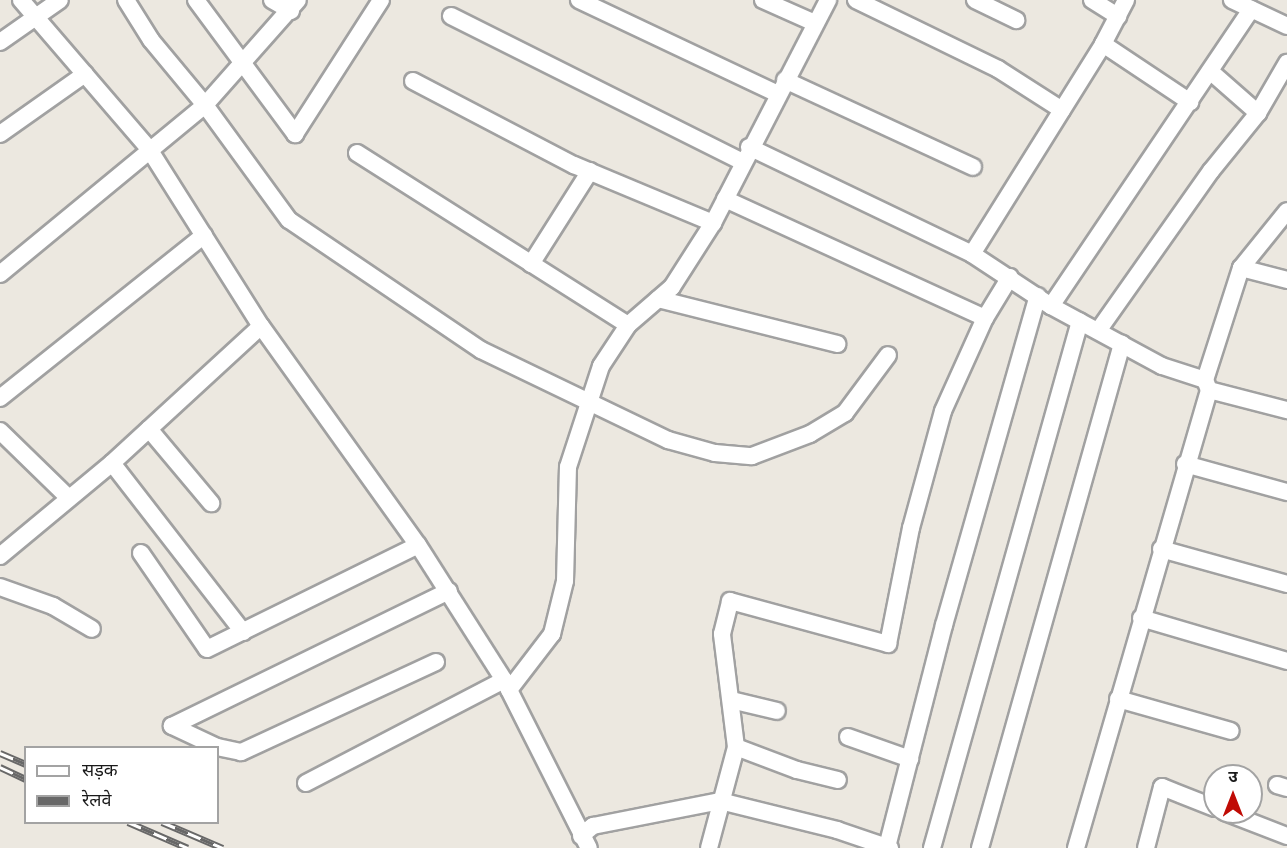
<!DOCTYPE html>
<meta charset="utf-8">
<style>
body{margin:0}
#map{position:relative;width:1287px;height:848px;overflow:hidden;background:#ece8e0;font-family:"Sofia Sans Condensed","Noto Sans Devanagari",sans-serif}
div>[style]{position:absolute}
.roads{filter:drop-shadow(2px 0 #a1a1a1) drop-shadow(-2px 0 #a1a1a1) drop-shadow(0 2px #a1a1a1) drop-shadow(0 -2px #a1a1a1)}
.street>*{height:16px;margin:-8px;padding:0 8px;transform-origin:8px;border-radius:8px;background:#fff}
.rail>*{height:7px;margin-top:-3.5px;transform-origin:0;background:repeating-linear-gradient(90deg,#fff 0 14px,#686868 0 28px);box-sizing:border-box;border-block:2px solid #686868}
span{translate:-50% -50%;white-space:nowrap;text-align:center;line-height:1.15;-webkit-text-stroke:5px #fff;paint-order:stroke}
.legend{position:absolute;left:24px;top:746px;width:195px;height:78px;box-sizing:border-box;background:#fff;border:2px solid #a3a3a3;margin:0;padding:8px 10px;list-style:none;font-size:18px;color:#1a1a1a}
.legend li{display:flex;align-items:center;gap:12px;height:30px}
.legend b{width:30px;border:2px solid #a3a3a3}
.north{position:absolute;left:1203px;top:764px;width:60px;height:60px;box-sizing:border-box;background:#fff;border:2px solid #a3a3a3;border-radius:50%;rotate:0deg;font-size:16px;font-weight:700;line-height:24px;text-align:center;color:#1a1a1a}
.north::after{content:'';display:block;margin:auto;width:21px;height:27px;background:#c00b05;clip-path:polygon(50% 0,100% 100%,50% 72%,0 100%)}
</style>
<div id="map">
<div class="roads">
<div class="street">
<i style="left:21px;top:0;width:196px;rotate:49.3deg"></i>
<i style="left:149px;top:149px;width:209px;rotate:57.7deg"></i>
<i style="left:261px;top:326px;width:269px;rotate:54.4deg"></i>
<i style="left:418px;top:545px;width:160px;rotate:57.5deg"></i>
<i style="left:504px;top:680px;width:188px;rotate:63.2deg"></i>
<i style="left:126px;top:0;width:47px;rotate:58deg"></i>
<i style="left:151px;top:40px;width:85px;rotate:50.3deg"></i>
<i style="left:205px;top:105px;width:142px;rotate:53.9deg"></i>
<i style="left:289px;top:220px;width:232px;rotate:34.1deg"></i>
<i style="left:481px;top:350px;width:208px;rotate:25.7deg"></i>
<i style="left:668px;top:440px;width:49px;rotate:15.5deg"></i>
<i style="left:715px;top:453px;width:37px;rotate:5deg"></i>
<i style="left:752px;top:456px;width:62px;rotate:-20.8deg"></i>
<i style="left:810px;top:434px;width:41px;rotate:-31deg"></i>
<i style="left:845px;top:413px;width:72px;rotate:-53.4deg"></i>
<i style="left:196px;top:0;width:167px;rotate:53.5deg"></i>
<i style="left:295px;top:134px;width:159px;rotate:-57.3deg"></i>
<i style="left:272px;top:0;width:22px;rotate:30deg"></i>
<i style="left:579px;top:0;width:220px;rotate:25.3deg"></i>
<i style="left:763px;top:0;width:57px;rotate:23.9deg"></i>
<i style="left:856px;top:0;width:158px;rotate:25.9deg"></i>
<i style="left:998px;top:69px;width:76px;rotate:32.6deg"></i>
<i style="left:975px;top:0;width:46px;rotate:26deg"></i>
<i style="left:1092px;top:0;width:31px;rotate:32deg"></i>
<i style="left:1232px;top:0;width:61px;rotate:25.3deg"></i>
<i style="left:451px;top:16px;width:326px;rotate:26.6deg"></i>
<i style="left:0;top:42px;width:73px;rotate:-35deg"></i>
<i style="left:1103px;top:44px;width:105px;rotate:33.7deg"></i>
<i style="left:1210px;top:71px;width:64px;rotate:41.2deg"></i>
<i style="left:785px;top:80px;width:207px;rotate:24.8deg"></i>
<i style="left:413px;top:81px;width:182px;rotate:27.6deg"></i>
<i style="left:574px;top:165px;width:151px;rotate:22.6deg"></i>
<i style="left:0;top:134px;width:104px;rotate:-35.2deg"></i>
<i style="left:749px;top:147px;width:247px;rotate:25.6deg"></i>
<i style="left:972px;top:254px;width:95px;rotate:33.4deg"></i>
<i style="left:1051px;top:306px;width:126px;rotate:28.4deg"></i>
<i style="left:1162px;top:366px;width:45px;rotate:18deg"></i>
<i style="left:1205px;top:380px;width:11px;rotate:68deg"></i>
<i style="left:1209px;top:390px;width:81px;rotate:14.4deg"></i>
<i style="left:357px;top:153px;width:321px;rotate:32.4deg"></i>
<i style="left:725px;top:199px;width:286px;rotate:24.6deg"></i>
<i style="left:972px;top:254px;width:248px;rotate:-58deg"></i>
<i style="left:1103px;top:44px;width:50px;rotate:-62.4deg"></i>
<i style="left:531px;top:264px;width:110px;rotate:-57.6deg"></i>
<i style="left:1241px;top:268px;width:48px;rotate:14.6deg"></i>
<i style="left:0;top:274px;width:266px;rotate:-39.5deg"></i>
<i style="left:205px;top:105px;width:140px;rotate:-48.5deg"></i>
<i style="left:658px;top:299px;width:185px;rotate:14.1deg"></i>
<i style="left:1051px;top:306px;width:358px;rotate:-56deg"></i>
<i style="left:1098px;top:331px;width:196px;rotate:-54.8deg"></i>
<i style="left:1211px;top:171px;width:75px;rotate:-51deg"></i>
<i style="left:1258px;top:113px;width:58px;rotate:-59.9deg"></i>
<i style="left:1205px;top:380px;width:118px;rotate:-72.2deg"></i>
<i style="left:1241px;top:268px;width:73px;rotate:-51.1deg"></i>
<i style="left:0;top:398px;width:261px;rotate:-38.6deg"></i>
<i style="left:149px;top:429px;width:97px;rotate:50deg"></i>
<i style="left:0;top:431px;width:96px;rotate:44.2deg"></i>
<i style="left:112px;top:463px;width:214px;rotate:52.2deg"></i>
<i style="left:1185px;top:464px;width:106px;rotate:15.4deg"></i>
<i style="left:1161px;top:549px;width:131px;rotate:15.5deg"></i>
<i style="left:141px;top:553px;width:116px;rotate:55.5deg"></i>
<i style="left:207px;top:649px;width:235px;rotate:-26.2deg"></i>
<i style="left:0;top:556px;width:146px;rotate:-39.7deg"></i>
<i style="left:112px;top:463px;width:202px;rotate:-42.6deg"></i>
<i style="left:0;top:587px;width:56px;rotate:19.7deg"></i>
<i style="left:53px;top:606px;width:45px;rotate:30.5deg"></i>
<i style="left:1141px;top:618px;width:152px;rotate:16.4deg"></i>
<i style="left:436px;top:662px;width:215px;rotate:155.2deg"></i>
<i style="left:241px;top:752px;width:25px;rotate:-168deg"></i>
<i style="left:217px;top:747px;width:50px;rotate:-155deg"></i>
<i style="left:172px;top:726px;width:308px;rotate:-26deg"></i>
<i style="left:509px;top:690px;width:71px;rotate:-52.5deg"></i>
<i style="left:552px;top:634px;width:55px;rotate:-76.2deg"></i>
<i style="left:565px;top:581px;width:114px;rotate:-88.5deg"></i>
<i style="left:568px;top:467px;width:106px;rotate:-71.9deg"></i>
<i style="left:601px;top:366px;width:49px;rotate:-56.6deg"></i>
<i style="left:628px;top:325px;width:58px;rotate:-40.8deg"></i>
<i style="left:672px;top:287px;width:76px;rotate:-57.4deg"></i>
<i style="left:713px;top:223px;width:251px;rotate:-62.7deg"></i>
<i style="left:1118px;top:699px;width:117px;rotate:15.8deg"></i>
<i style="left:731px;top:700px;width:47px;rotate:13.4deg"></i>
<i style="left:848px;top:737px;width:66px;rotate:19.5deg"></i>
<i style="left:736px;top:747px;width:65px;rotate:20.7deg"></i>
<i style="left:797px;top:770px;width:42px;rotate:13.7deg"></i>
<i style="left:306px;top:783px;width:223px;rotate:-27.5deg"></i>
<i style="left:1277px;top:785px;width:10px;rotate:17deg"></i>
<i style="left:1225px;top:812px;width:66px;rotate:21.2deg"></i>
<i style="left:581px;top:836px;width:16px;rotate:-40deg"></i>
<i style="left:593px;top:826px;width:129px;rotate:-11.1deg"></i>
<i style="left:720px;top:801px;width:121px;rotate:13.9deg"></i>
<i style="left:837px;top:830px;width:56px;rotate:18.8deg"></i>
<i style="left:887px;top:847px;width:229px;rotate:-75.6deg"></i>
<i style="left:944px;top:625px;width:342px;rotate:-74.1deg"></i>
<i style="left:709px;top:848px;width:105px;rotate:-75deg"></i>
<i style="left:736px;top:747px;width:114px;rotate:-97.1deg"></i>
<i style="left:722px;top:634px;width:34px;rotate:-76deg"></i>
<i style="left:730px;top:601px;width:164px;rotate:15.2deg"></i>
<i style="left:888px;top:644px;width:118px;rotate:-78.8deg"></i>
<i style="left:911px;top:528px;width:121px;rotate:-74.7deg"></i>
<i style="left:943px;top:411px;width:102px;rotate:-65.7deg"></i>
<i style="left:985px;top:318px;width:48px;rotate:-58.6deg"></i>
<i style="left:932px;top:848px;width:547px;rotate:-74.31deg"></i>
<i style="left:980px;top:848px;width:524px;rotate:-74.27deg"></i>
<i style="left:1076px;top:848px;width:477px;rotate:-73.8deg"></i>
<i style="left:1146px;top:848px;width:63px;rotate:-75.3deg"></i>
<i style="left:1162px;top:787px;width:57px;rotate:21.6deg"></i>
</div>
</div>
<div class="rail">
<i style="left:0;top:753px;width:28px;rotate:23deg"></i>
<i style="left:0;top:767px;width:29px;rotate:25deg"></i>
<i style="left:128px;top:822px;width:65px;rotate:23.4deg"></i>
<i style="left:162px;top:822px;width:66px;rotate:23.1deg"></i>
</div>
<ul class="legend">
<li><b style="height:8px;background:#fff"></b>सड़क</li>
<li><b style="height:8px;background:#686868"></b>रेलवे</li>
</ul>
<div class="north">उ</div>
</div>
